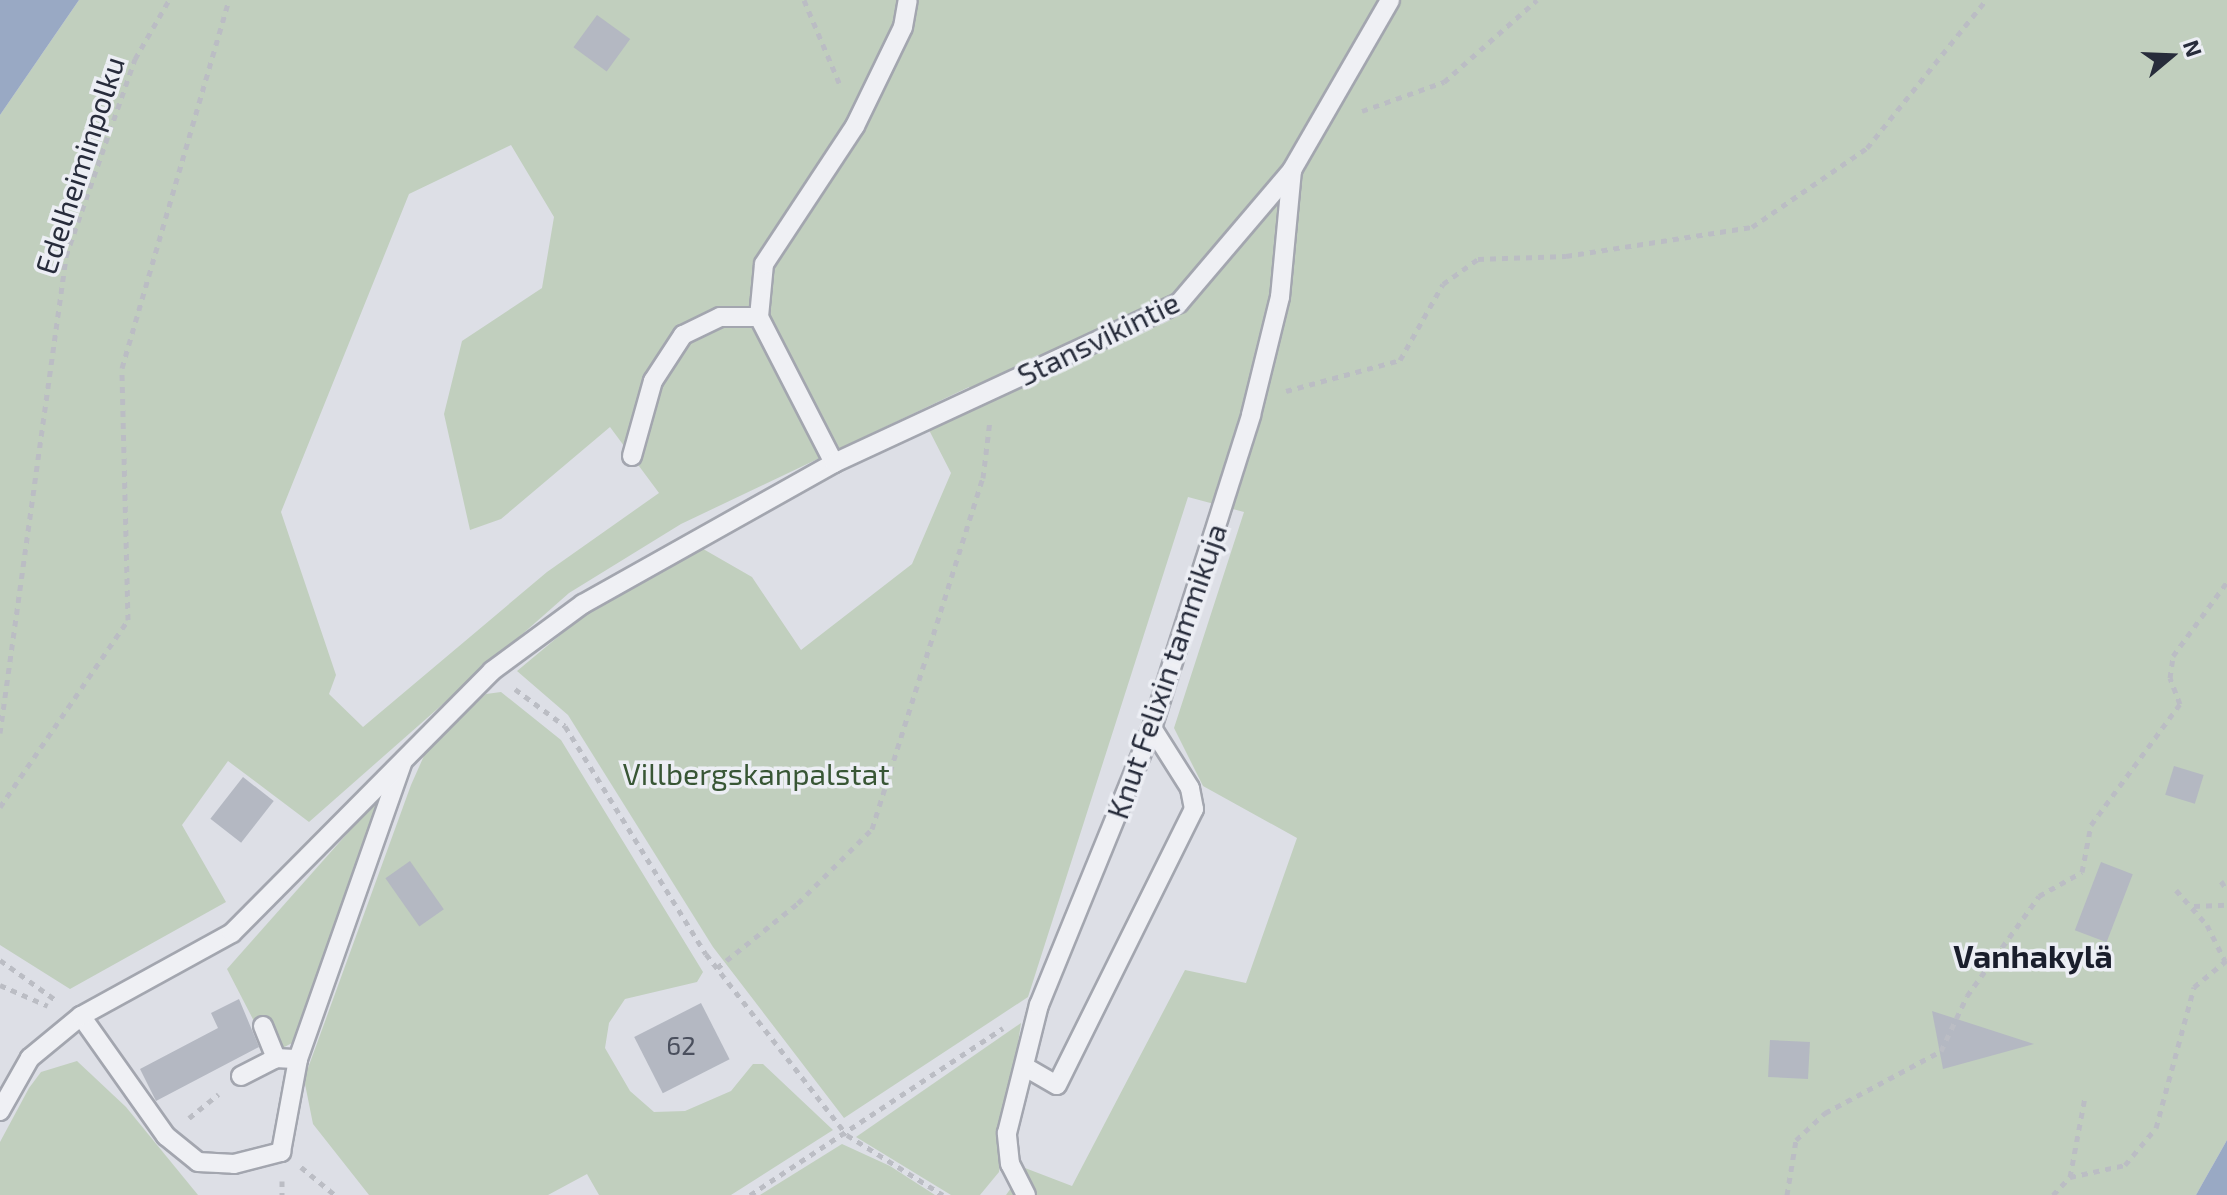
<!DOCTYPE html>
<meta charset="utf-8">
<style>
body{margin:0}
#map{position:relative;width:2227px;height:1195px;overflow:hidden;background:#dddfe6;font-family:"Exo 2",sans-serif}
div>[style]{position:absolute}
.green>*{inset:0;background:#c1cfbe}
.water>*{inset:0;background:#99a9c4}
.building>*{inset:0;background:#b4b8c2;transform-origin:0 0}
.path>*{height:5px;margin-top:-2.5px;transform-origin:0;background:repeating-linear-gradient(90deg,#bbbdc4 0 6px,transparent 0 12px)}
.roads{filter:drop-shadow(2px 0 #a3a6af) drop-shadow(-2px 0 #a3a6af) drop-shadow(0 2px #a3a6af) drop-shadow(0 -2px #a3a6af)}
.service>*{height:18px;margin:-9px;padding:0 9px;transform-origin:9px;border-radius:9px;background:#eff0f4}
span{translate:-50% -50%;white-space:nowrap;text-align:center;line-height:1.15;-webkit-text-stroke:7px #eceef4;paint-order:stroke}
.number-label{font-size:26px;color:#4a4f5d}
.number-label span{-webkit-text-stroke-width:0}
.street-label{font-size:30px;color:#272c3b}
.park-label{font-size:30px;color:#385635}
.neighbourhood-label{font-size:32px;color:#1a1e2c;font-weight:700}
.north{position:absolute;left:2131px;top:16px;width:80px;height:80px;-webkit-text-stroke:6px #eceef4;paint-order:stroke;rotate:71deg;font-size:22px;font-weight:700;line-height:32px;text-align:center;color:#272c3b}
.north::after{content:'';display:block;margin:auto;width:28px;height:36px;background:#272c3b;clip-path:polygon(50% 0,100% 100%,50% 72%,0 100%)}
</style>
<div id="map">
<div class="green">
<i style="clip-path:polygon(evenodd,79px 0,2227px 0,2227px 1140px,2196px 1195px,1006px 1195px,1025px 1168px,1072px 1186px,1185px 970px,1246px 983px,1297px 838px,1203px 786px,1174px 728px,1244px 512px,1188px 497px,1028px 997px,844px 1118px,713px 947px,568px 715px,517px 671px,595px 606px,698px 546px,752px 577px,801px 650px,912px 564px,951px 473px,929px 430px,980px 407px,969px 387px,681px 524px,569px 593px,309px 822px,228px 761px,182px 825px,226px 902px,70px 989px,0 945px,0 115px,79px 0,511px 145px,554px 217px,542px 288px,462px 341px,444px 414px,470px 530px,501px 519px,610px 427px,659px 493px,547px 572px,363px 727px,329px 694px,336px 675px,281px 512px,409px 194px,511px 145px)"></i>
<i style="clip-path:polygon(501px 692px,561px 740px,703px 972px,697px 982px,625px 999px,609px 1023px,605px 1048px,630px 1091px,654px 1112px,685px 1111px,731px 1091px,753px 1064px,763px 1064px,833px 1130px,731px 1195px,599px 1195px,587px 1174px,548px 1195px,369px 1195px,313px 1124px,304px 1079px,411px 785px,427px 749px,486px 694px)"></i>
<i style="clip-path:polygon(392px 783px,294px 1042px,271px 1054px,227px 969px)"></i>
<i style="clip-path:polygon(1021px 1023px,999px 1172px,980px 1195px,951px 1195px,856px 1137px)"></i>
<i style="clip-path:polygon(77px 1061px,126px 1107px,198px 1195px,0 1195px,0 1142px,29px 1088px,41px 1072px)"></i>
<i style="clip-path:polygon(842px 1144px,890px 1166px,935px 1195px,760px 1195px)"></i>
</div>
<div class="water">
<i style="clip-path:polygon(0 0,79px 0,0 115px)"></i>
<i style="clip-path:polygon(2227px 1140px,2227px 1195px,2196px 1195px)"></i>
</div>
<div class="building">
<i style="left:597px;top:15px;width:41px;height:40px;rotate:36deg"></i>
<i style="left:2174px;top:766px;width:31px;height:30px;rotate:17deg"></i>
<i style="left:243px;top:777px;width:39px;height:53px;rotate:38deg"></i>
<i style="left:410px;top:861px;width:59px;height:30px;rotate:55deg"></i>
<i style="left:2101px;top:862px;width:34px;height:73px;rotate:21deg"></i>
<i style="clip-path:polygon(239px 999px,259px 1047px,156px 1101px,140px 1069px,218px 1028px,211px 1013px)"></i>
<i style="left:701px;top:1003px;width:63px;height:75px;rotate:63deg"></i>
<i style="clip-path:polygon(1932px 1011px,2034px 1044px,1943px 1069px)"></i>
<i style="left:1770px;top:1040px;width:40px;height:37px;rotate:3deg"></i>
</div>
<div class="path">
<i style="left:804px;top:0;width:95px;rotate:67deg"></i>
<i style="left:1362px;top:111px;width:87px;rotate:-19.5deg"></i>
<i style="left:1444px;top:82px;width:124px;rotate:-41.4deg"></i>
<i style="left:1286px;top:391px;width:118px;rotate:-15.2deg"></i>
<i style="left:1400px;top:360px;width:87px;rotate:-60.5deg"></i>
<i style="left:1443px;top:284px;width:43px;rotate:-35.5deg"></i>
<i style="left:1478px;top:259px;width:88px;rotate:-2deg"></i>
<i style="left:1566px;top:256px;width:188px;rotate:-8.9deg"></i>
<i style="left:1752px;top:227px;width:140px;rotate:-34.5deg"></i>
<i style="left:1867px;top:148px;width:190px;rotate:-51.2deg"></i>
<i style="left:515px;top:689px;width:62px;rotate:36.5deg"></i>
<i style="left:565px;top:726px;width:268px;rotate:58.3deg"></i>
<i style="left:706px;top:954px;width:229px;rotate:52.1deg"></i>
<i style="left:847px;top:1135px;width:113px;rotate:32deg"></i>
<i style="left:0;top:733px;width:482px;rotate:-82.1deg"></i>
<i style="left:66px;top:256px;width:209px;rotate:-70.7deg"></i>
<i style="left:135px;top:59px;width:68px;rotate:-60deg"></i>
<i style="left:0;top:807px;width:227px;rotate:-55.6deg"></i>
<i style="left:128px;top:620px;width:252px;rotate:-91.4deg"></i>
<i style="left:122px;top:368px;width:383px;rotate:-73.8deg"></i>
<i style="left:2221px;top:881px;width:11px;rotate:56deg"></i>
<i style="left:2176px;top:890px;width:47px;rotate:48.5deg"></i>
<i style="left:2207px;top:925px;width:40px;rotate:63.4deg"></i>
<i style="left:2194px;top:906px;width:33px;rotate:-2deg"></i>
<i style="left:0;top:960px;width:70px;rotate:35.7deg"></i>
<i style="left:717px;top:968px;width:104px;rotate:-38.7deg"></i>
<i style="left:798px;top:903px;width:105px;rotate:-45deg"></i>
<i style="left:872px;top:829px;width:368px;rotate:-72.5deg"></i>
<i style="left:983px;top:478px;width:58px;rotate:-83.1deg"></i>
<i style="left:0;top:985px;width:52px;rotate:23.6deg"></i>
<i style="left:189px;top:1118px;width:38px;rotate:-39deg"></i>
<i style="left:301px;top:1167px;width:44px;rotate:39.5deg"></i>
<i style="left:2070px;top:1177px;width:81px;rotate:-79.4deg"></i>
<i style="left:282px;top:1181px;width:14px;rotate:90deg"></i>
<i style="left:750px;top:1195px;width:303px;rotate:-33.4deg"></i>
<i style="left:1787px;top:1195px;width:56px;rotate:-80.7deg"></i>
<i style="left:1796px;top:1140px;width:40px;rotate:-43deg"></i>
<i style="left:1825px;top:1113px;width:132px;rotate:-28.1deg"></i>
<i style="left:1941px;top:1051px;width:61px;rotate:-64.7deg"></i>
<i style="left:1967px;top:996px;width:123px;rotate:-54.2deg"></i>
<i style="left:2039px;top:896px;width:49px;rotate:-29.2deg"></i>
<i style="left:2082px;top:872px;width:48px;rotate:-79.2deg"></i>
<i style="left:2091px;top:825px;width:150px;rotate:-53.7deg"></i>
<i style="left:2180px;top:704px;width:28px;rotate:-111deg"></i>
<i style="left:2170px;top:678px;width:22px;rotate:-82deg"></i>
<i style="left:2173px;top:656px;width:92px;rotate:-53.9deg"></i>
<i style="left:2053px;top:1195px;width:25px;rotate:-47deg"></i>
<i style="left:2070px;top:1177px;width:56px;rotate:-12.3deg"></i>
<i style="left:2125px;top:1165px;width:48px;rotate:-50deg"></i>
<i style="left:2156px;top:1128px;width:146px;rotate:-74.9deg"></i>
<i style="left:2194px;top:987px;width:43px;rotate:-39.3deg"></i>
</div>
<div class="roads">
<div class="service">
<i style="left:632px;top:456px;width:78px;rotate:-74.4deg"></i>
<i style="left:653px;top:381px;width:55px;rotate:-56.9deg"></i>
<i style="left:683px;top:335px;width:41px;rotate:-25.9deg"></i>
<i style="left:720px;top:317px;width:39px"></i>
<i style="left:834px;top:463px;width:164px;rotate:-117.2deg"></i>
<i style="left:759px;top:317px;width:53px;rotate:-84.6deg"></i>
<i style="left:764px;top:264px;width:165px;rotate:-56.6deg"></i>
<i style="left:855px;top:126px;width:110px;rotate:-64.1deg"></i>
<i style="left:903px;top:27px;width:27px;rotate:-80deg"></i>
<i style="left:81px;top:1016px;width:147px;rotate:54.7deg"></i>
<i style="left:166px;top:1136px;width:41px;rotate:39.1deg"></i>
<i style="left:198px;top:1162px;width:36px;rotate:3deg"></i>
<i style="left:234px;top:1164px;width:49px;rotate:-14.3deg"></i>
<i style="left:281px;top:1152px;width:95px;rotate:-79.6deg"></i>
<i style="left:298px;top:1059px;width:314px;rotate:-70.6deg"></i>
<i style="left:263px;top:1026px;width:35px;rotate:68deg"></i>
<i style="left:1027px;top:1068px;width:34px;rotate:30deg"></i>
<i style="left:1057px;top:1085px;width:308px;rotate:-63.6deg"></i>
<i style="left:1194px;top:809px;width:21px;rotate:-101deg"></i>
<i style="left:1190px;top:788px;width:71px;rotate:-122.3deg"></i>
<i style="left:241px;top:1076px;width:39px;rotate:-27deg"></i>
<i style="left:276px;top:1058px;width:22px;rotate:3deg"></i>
<i style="left:0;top:1111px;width:61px;rotate:-60.5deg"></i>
<i style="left:30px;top:1058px;width:66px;rotate:-39.5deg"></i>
<i style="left:81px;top:1016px;width:172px;rotate:-28.8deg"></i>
<i style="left:232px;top:933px;width:369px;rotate:-45.2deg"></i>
<i style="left:492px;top:671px;width:113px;rotate:-36.4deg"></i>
<i style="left:583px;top:604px;width:288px;rotate:-29.3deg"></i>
<i style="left:834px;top:463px;width:380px;rotate:-24.9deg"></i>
<i style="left:1179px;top:303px;width:175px;rotate:-49.6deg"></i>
<i style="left:1292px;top:170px;width:196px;rotate:-60deg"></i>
<i style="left:1026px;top:1195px;width:35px;rotate:-117deg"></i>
<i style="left:1010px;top:1164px;width:31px;rotate:-96deg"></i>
<i style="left:1007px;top:1133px;width:132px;rotate:-76deg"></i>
<i style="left:1039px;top:1005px;width:299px;rotate:-67.8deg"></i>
<i style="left:1152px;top:728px;width:328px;rotate:-72.4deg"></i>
<i style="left:1251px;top:415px;width:122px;rotate:-76.2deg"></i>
<i style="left:1280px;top:297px;width:127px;rotate:-84.6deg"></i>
</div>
</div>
<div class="number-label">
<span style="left:681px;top:1045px">62</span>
</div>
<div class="street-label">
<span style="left:79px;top:165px;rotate:-72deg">Edelheiminpolku</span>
<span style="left:1098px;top:338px;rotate:-26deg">Stansvikintie</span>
<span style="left:1166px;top:671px;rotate:-71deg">Knut Felixin tammikuja</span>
</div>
<div class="park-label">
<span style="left:756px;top:773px">Villbergskanpalstat</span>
</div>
<div class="neighbourhood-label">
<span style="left:2033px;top:955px">Vanhakylä</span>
</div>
<div class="north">N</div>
</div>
